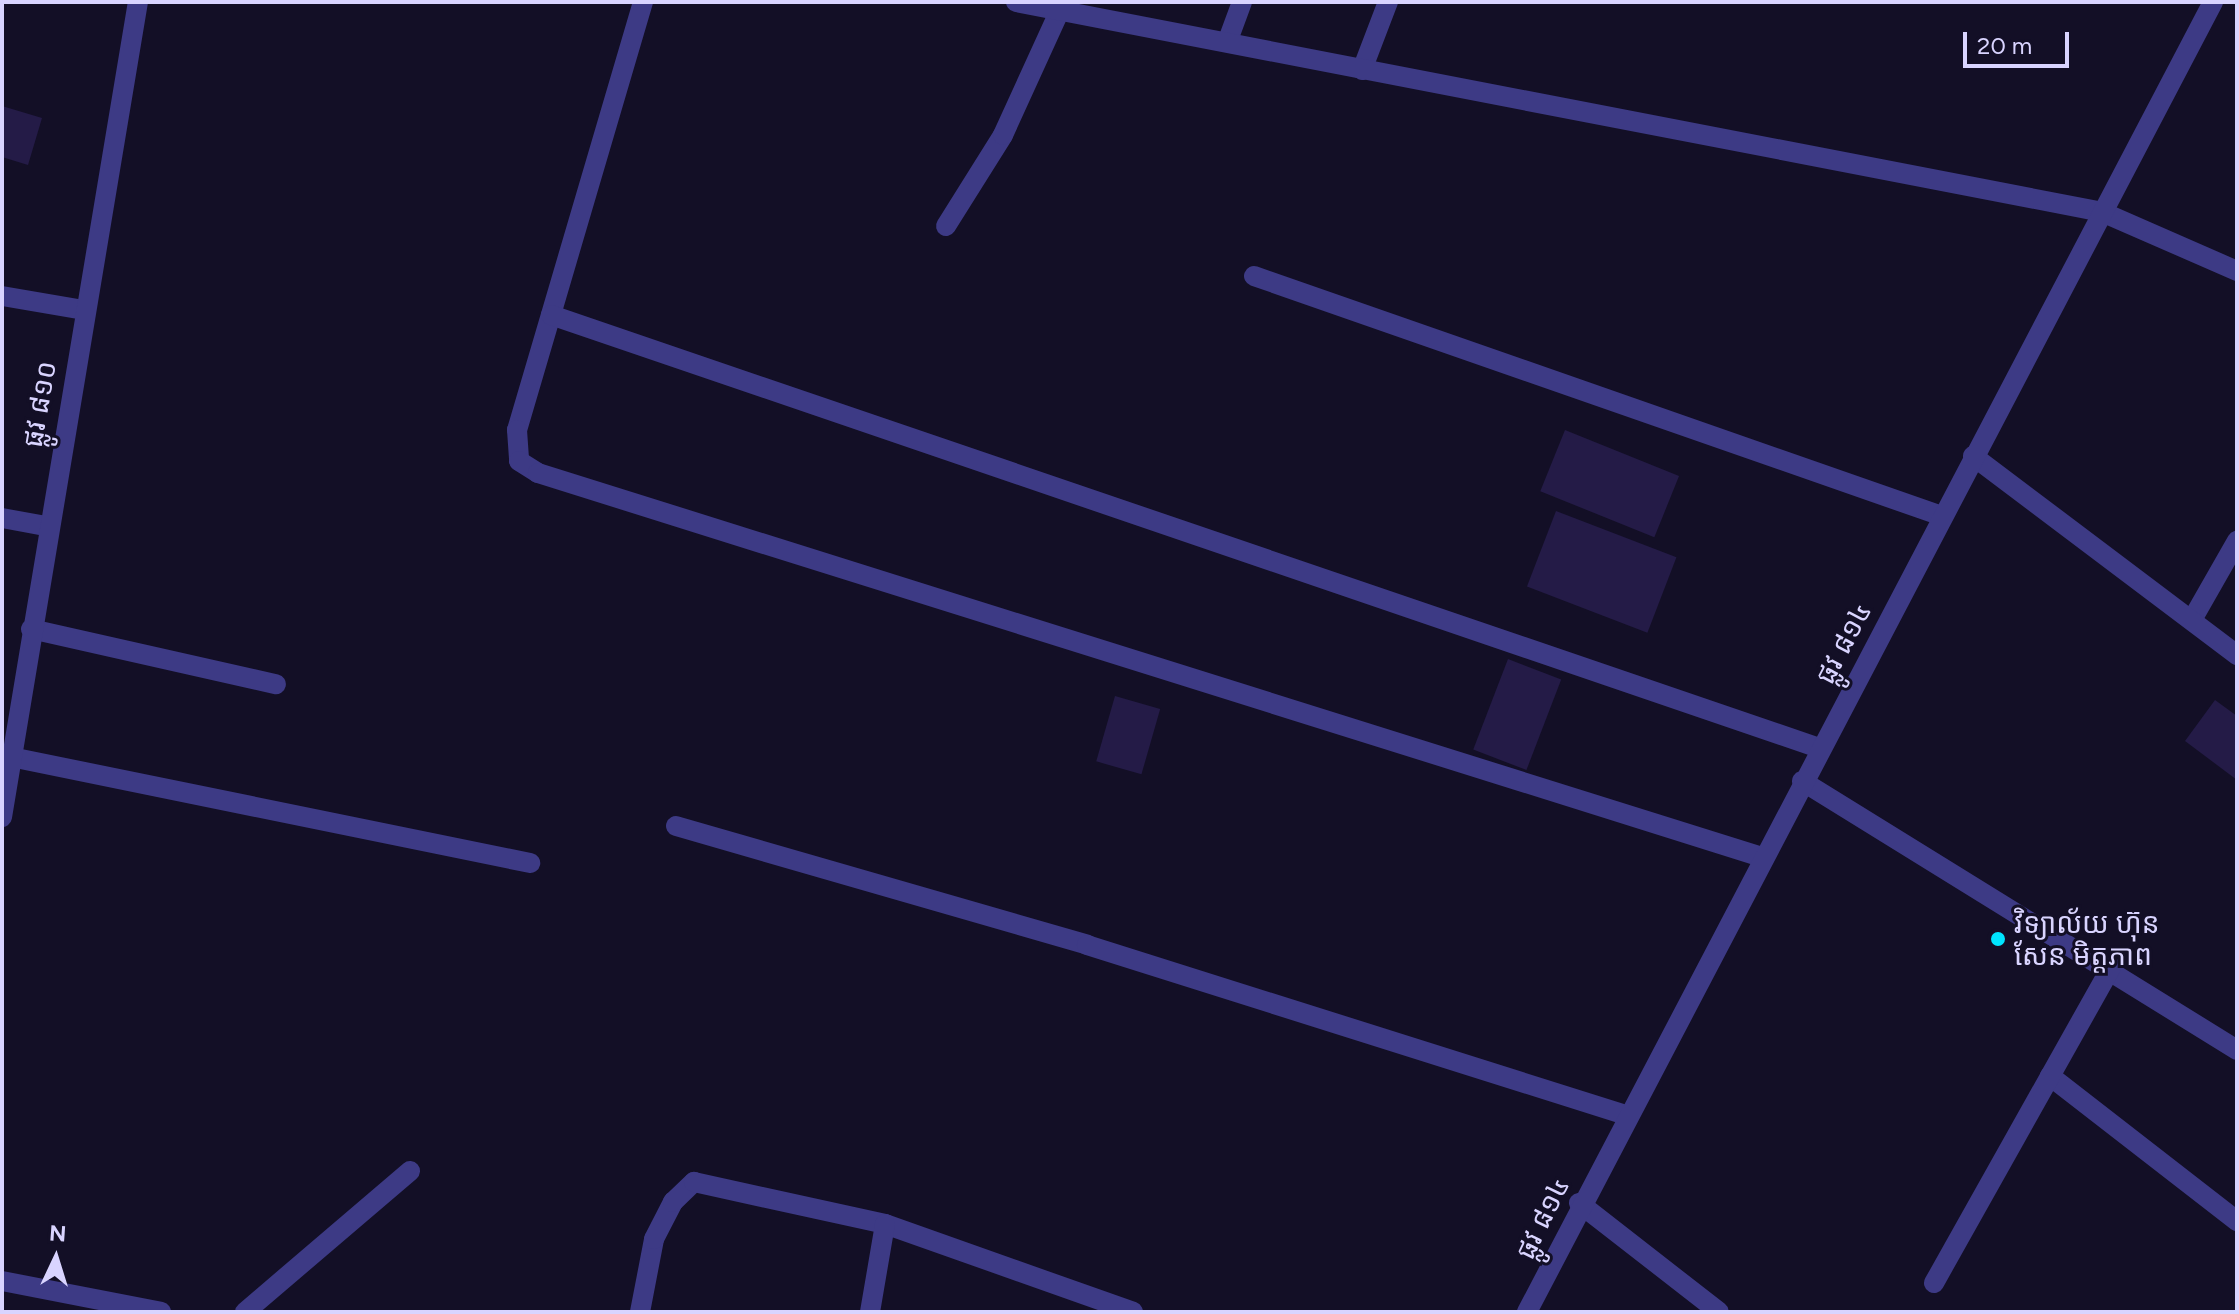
<!DOCTYPE html>
<meta charset="utf-8">
<style>
body{margin:0}
#map{position:relative;width:2239px;height:1314px;overflow:hidden;background:#130f26;font-family:Figtree,"Noto Sans Khmer",sans-serif}
div>[style]{position:absolute}
.building>*{inset:0;background:#241b47;transform-origin:0 0}
.service>*{height:20px;margin:-10px;padding:0 10px;transform-origin:10px;border-radius:10px;background:#3d3a85}
.minor>*{height:20px;margin:-10px;padding:0 10px;transform-origin:10px;border-radius:10px;background:#3d3a85}
.tertiary>*{height:20px;margin:-10px;padding:0 10px;transform-origin:10px;border-radius:10px;background:#3d3a85}
.dots>*{width:22px;height:22px;translate:-50% -50%;box-sizing:border-box;border:4px solid #130f26;border-radius:50%}
span{translate:-50% -50%;white-space:nowrap;text-align:center;line-height:1.15;-webkit-text-stroke:6px #130f26;paint-order:stroke}
.street-label{font-size:28px;color:#d9d4ff}
.poi-label{font-size:28px;color:#d9d4ff}
.left{translate:0 -50%;text-align:left}
.frame{position:absolute;inset:0;border:4px solid #d9d4ff;pointer-events:none}
.north{position:absolute;left:16px;top:1218px;width:80px;height:80px;-webkit-text-stroke:6px #130f26;paint-order:stroke;rotate:4deg;font-size:22px;font-weight:700;line-height:32px;text-align:center;color:#d9d4ff}
.north::after{content:'';display:block;margin:auto;width:28px;height:36px;background:#d9d4ff;clip-path:polygon(50% 0,100% 100%,50% 72%,0 100%)}
.scale{position:absolute;left:1963px;top:32px;width:106px;height:36px;box-sizing:border-box;border:4px solid #d9d4ff;border-top:0;padding-left:10px;font-size:24px;line-height:28px;white-space:nowrap;color:#d9d4ff;-webkit-text-stroke:6px #130f26;paint-order:stroke}
</style>
<div id="map">
<div class="building">
<i style="clip-path:polygon(2px 106px,42px 118px,28px 165px,2px 157px)"></i>
<i style="left:1565px;top:430px;width:123px;height:66px;rotate:22deg"></i>
<i style="left:1556px;top:511px;width:129px;height:81px;rotate:21deg"></i>
<i style="left:1508px;top:659px;width:57px;height:97px;rotate:21deg"></i>
<i style="left:1115px;top:696px;width:47px;height:68px;rotate:16deg"></i>
<i style="clip-path:polygon(2215px 700px,2237px 716px,2237px 780px,2185px 741px)"></i>
</div>
<div class="service">
<i style="left:946px;top:226px;width:107px;rotate:-57.9deg"></i>
<i style="left:1003px;top:135px;width:137px;rotate:-65.5deg"></i>
<i style="left:2px;top:296px;width:83px;rotate:9.7deg"></i>
<i style="left:2193px;top:618px;width:89px;rotate:-60.3deg"></i>
<i style="left:31px;top:629px;width:251px;rotate:12.7deg"></i>
<i style="left:11px;top:757px;width:530px;rotate:11.54deg"></i>
<i style="left:1802px;top:781px;width:511px;rotate:31.73deg"></i>
<i style="left:2050px;top:1076px;width:237px;rotate:37.8deg"></i>
<i style="left:2px;top:1281px;width:162px;rotate:11deg"></i>
<i style="left:1934px;top:1283px;width:362px;rotate:-60.7deg"></i>
<i style="left:245px;top:1312px;width:217px;rotate:-40.5deg"></i>
</div>
<div class="minor">
<i style="left:643px;top:2px;width:446px;rotate:106.4deg"></i>
<i style="left:517px;top:430px;width:31px;rotate:86deg"></i>
<i style="left:519px;top:461px;width:22px;rotate:32deg"></i>
<i style="left:538px;top:473px;width:1283px;rotate:17.42deg"></i>
<i style="left:1228px;top:40px;width:40px;rotate:-69.8deg"></i>
<i style="left:1362px;top:70px;width:73px;rotate:-69.1deg"></i>
<i style="left:2102px;top:212px;width:147px;rotate:23.6deg"></i>
<i style="left:1254px;top:276px;width:729px;rotate:19.23deg"></i>
<i style="left:551px;top:315px;width:1340px;rotate:18.85deg"></i>
<i style="left:1973px;top:456px;width:331px;rotate:37deg"></i>
<i style="left:2px;top:518px;width:45px;rotate:10.3deg"></i>
<i style="left:676px;top:826px;width:428px;rotate:16.1deg"></i>
<i style="left:1087px;top:945px;width:565px;rotate:17.51deg"></i>
<i style="left:1579px;top:1203px;width:177px;rotate:37.9deg"></i>
<i style="left:640px;top:1312px;width:74px;rotate:-79.1deg"></i>
<i style="left:654px;top:1239px;width:42px;rotate:-62.8deg"></i>
<i style="left:673px;top:1202px;width:29px;rotate:-44deg"></i>
<i style="left:694px;top:1182px;width:196px;rotate:12.4deg"></i>
<i style="left:885px;top:1224px;width:263px;rotate:19.5deg"></i>
<i style="left:870px;top:1312px;width:89px;rotate:-80.3deg"></i>
</div>
<div class="tertiary">
<i style="left:1016px;top:2px;width:1106px;rotate:10.94deg"></i>
<i style="left:2px;top:817px;width:826px;rotate:-80.53deg"></i>
<i style="left:1527px;top:1312px;width:1479px;rotate:-62.36deg"></i>
</div>
<div class="dots">
<i style="left:1998px;top:939px;background:#00e5ff"></i>
</div>
<div class="street-label">
<span style="left:39px;top:404px;rotate:-80deg">ផ្លូវ ៨១០</span>
<span style="left:1843px;top:643px;rotate:-62deg">ផ្លូវ ៨១៤</span>
<span style="left:1542px;top:1218px;rotate:-64deg">ផ្លូវ ៨១៤</span>
</div>
<div class="poi-label">
<span class="left" style="left:2014px;top:939px">វិទ្យាល័យ ហ៊ុន<br>សែន មិត្តភាព</span>
</div>
<div class="frame"></div>
<div class="north">N</div>
<div class="scale">20 m</div>
</div>
